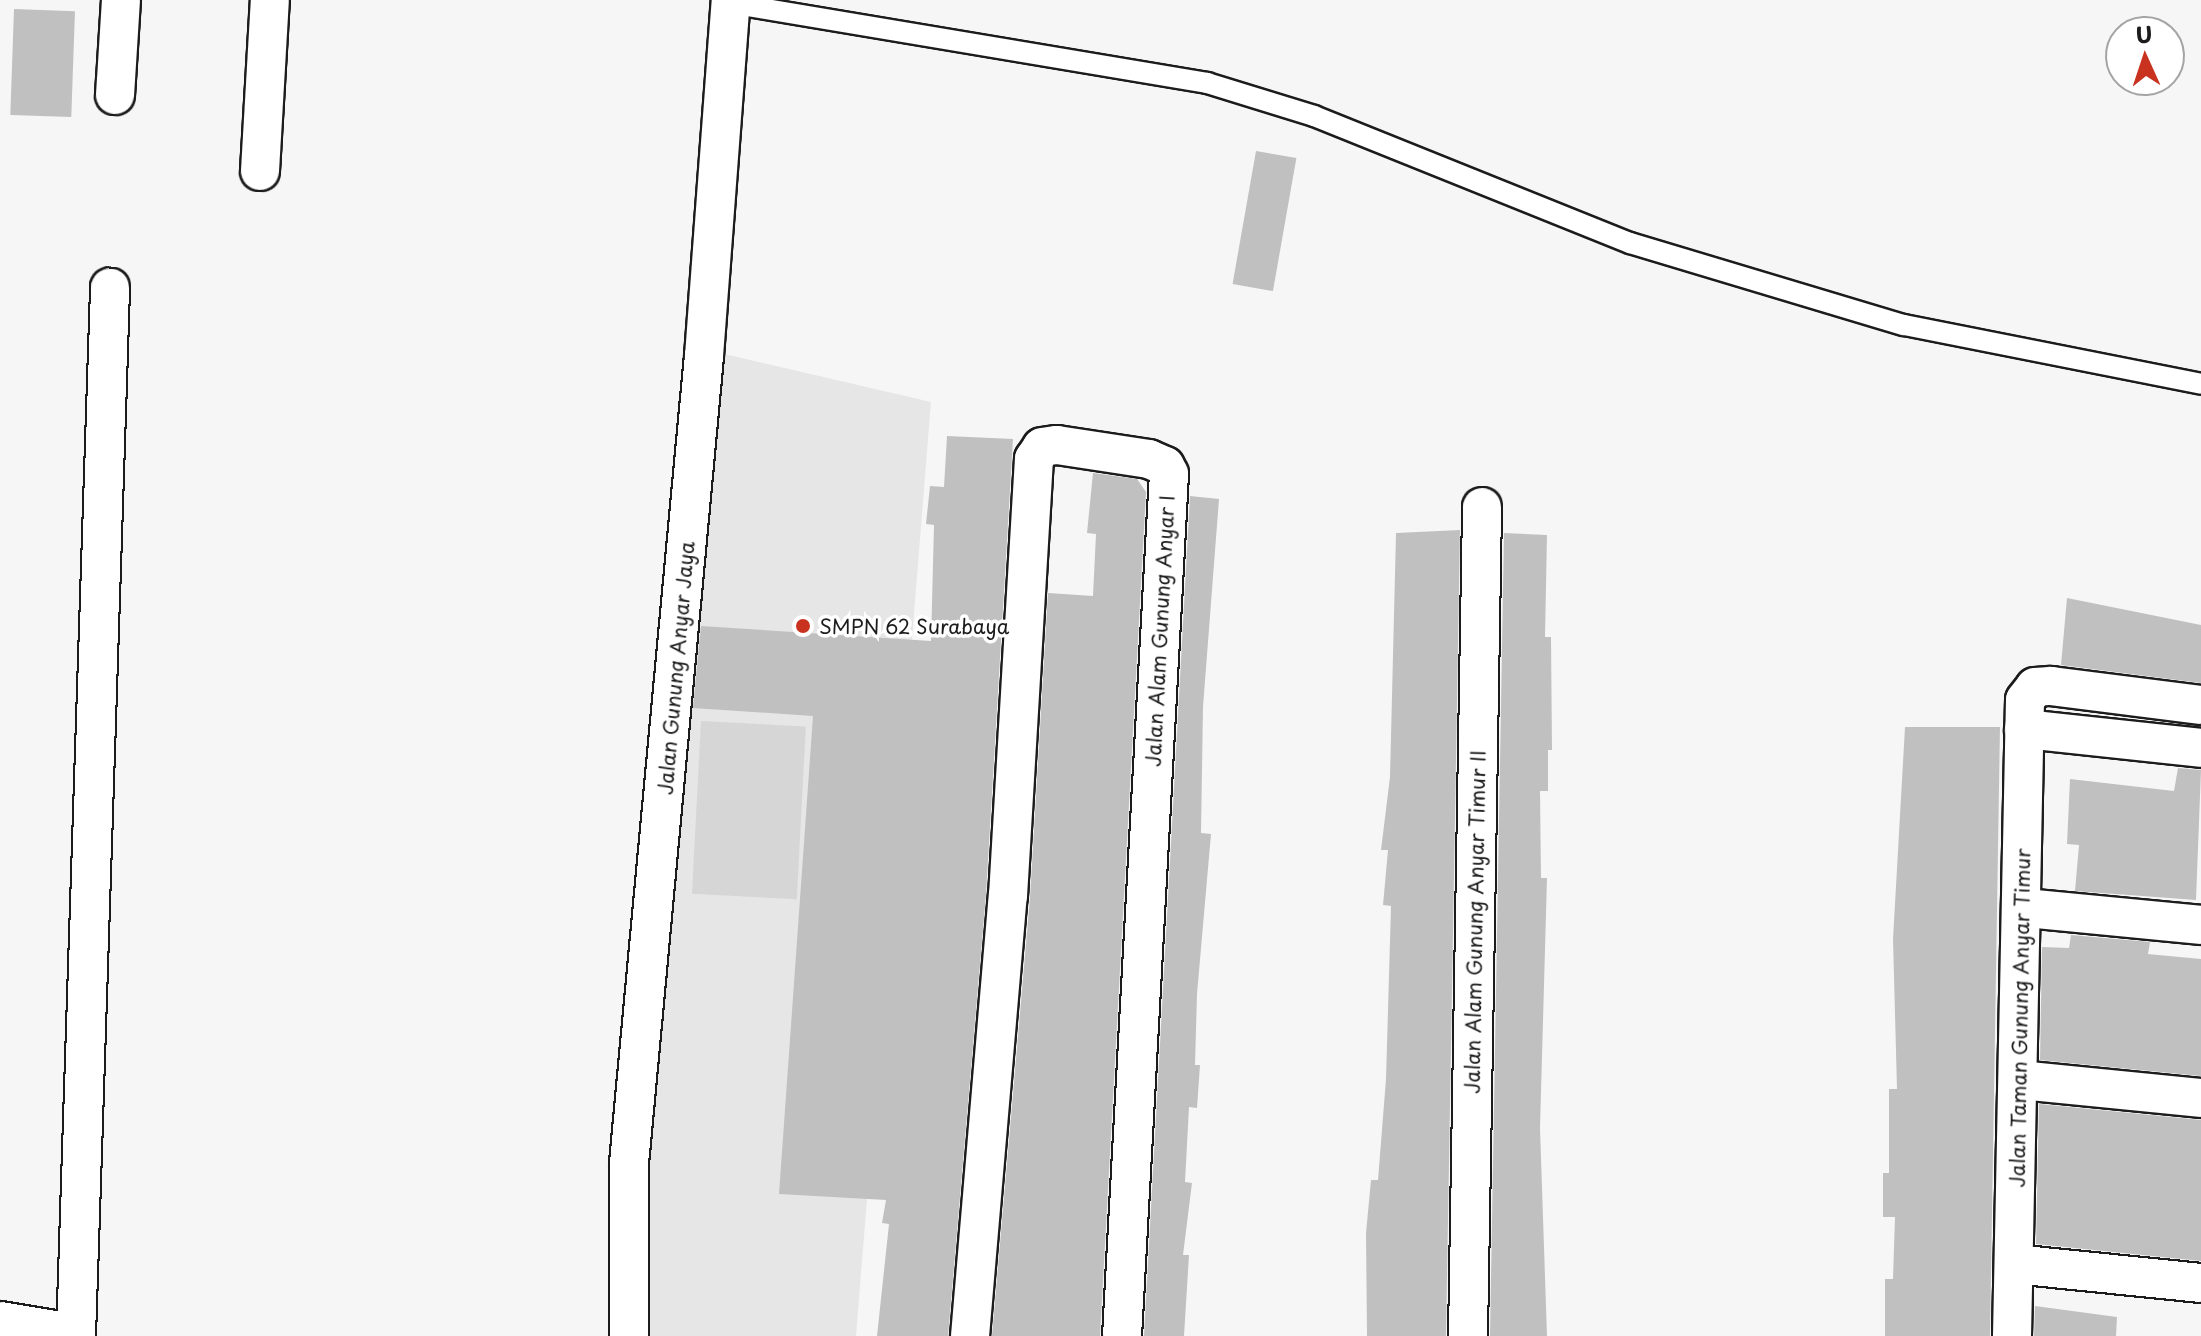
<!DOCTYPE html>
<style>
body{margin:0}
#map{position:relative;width:2201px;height:1336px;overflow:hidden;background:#f6f6f6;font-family:"Playpen Sans",sans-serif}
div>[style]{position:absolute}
.built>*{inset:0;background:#e6e6e6}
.green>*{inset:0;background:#d6d6d6;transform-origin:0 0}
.building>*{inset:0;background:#c0c0c0;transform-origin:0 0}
.roads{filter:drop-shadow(2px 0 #1c1c1c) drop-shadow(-2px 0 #1c1c1c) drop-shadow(0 2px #1c1c1c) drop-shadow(0 -2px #1c1c1c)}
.service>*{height:20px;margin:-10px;padding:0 10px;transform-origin:10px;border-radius:10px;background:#fff}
.minor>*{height:38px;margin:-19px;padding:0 19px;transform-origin:19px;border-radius:19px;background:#fff}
.tertiary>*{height:44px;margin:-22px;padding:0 22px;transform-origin:22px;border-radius:22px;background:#fff}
.dots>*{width:22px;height:22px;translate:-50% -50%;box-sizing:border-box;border:4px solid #fff;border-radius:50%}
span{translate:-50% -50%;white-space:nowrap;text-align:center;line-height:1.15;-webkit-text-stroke:7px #fff;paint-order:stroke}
.poi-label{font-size:20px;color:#1c1c1c}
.left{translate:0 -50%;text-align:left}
.street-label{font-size:20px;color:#1c1c1c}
.north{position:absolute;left:2105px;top:16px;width:80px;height:80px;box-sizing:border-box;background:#fff;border:2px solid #a4a4a4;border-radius:50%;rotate:357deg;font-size:22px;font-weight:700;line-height:32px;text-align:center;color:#1c1c1c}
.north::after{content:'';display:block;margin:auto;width:28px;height:36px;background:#c8321e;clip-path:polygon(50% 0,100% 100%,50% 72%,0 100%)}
</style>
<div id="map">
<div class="built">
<i style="clip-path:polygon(720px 353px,931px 402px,856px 1336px,639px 1336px,669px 850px)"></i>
</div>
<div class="green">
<i style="left:701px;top:721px;width:105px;height:173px;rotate:3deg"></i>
</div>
<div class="building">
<i style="left:14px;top:9px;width:61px;height:106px;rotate:2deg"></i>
<i style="left:1256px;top:151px;width:41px;height:135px;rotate:10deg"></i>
<i style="clip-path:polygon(947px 436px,1013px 439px,986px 894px,948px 1336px,877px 1336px,889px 1224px,882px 1223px,886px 1200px,779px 1194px,813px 716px,693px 708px,701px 626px,931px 641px,934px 525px,926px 524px,930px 486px,944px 487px)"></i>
<i style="clip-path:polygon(1093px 473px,1137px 479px,1146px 492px,1100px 1336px,992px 1336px,1030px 898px,1048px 593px,1093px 596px,1096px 534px,1087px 533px)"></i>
<i style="clip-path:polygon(1190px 496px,1219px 499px,1203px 707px,1201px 833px,1211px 834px,1197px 994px,1195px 1065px,1200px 1065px,1197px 1108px,1189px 1107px,1185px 1182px,1192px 1183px,1183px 1255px,1189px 1255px,1184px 1336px,1144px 1336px)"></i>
<i style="clip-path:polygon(1460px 530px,1446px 1336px,1367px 1336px,1366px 1233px,1371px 1180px,1378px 1180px,1386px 1079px,1391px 906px,1383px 905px,1388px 850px,1381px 850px,1390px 777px,1396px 533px)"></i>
<i style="clip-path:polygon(1504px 533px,1547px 535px,1545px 637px,1551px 637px,1552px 750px,1548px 750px,1548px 791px,1540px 791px,1541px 878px,1547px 878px,1540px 1128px,1547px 1336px,1490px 1336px)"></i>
<i style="clip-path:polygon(2067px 598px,2201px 625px,2201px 683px,2061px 665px)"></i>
<i style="clip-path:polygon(1905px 727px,2000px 727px,1990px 1336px,1885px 1336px,1885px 1279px,1893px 1279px,1895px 1217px,1883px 1217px,1883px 1173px,1889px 1173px,1889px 1089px,1897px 1089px,1893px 939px)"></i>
<i style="clip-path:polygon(2178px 768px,2201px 770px,2196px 900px,2075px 891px,2079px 845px,2067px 844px,2070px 779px,2174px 791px)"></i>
<i style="clip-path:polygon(2071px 935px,2150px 942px,2148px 954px,2201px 959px,2201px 1076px,2040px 1060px,2042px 947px,2069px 948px)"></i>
<i style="clip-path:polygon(2039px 1104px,2201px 1120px,2201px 1261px,2036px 1244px)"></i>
<i style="clip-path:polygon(2035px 1306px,2117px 1317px,2116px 1336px,2034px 1336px)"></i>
</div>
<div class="roads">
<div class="service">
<i style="left:730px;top:3px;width:484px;rotate:9.5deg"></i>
<i style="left:1207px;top:83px;width:112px;rotate:17.1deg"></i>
<i style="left:1314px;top:116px;width:341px;rotate:21.9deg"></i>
<i style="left:1630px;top:243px;width:286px;rotate:16.7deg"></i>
<i style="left:1904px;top:325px;width:303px;rotate:11.2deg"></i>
</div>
<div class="minor">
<i style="left:115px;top:95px;width:95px;rotate:-86.4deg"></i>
<i style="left:260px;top:171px;width:171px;rotate:-86.7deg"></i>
<i style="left:2024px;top:729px;width:178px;rotate:6.1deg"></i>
<i style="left:2025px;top:908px;width:177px;rotate:5.5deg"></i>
<i style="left:2020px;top:1080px;width:182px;rotate:5.7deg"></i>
<i style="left:2014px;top:1264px;width:188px;rotate:5.8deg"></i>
<i style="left:76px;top:1336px;width:1049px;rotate:-88.14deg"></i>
<i style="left:629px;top:1336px;width:173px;rotate:-90deg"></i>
<i style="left:629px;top:1163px;width:810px;rotate:-84.69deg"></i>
<i style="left:704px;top:356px;width:357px;rotate:-85.7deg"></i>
<i style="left:970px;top:1336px;width:442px;rotate:-85.1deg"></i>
<i style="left:1008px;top:896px;width:438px;rotate:-86.6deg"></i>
<i style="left:1034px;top:459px;width:14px;rotate:-56deg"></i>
<i style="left:1042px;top:447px;width:15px;rotate:-8deg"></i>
<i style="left:1057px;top:445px;width:93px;rotate:8.7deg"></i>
<i style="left:1149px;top:459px;width:17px;rotate:24deg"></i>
<i style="left:1165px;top:466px;width:9px;rotate:63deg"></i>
<i style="left:1169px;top:474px;width:863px;rotate:93.12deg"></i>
<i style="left:1468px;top:1336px;width:829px;rotate:-89.03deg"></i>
<i style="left:2012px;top:1336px;width:636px;rotate:-88.83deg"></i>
<i style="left:2025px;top:700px;width:16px;rotate:-52deg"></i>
<i style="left:2035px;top:687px;width:16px;rotate:-4deg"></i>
<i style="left:2051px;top:686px;width:151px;rotate:7.2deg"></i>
</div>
<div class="tertiary">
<i style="left:0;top:1324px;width:73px;rotate:9.5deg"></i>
</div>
</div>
<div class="dots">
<i style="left:803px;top:626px;background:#c8321e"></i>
</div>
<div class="poi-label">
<span class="left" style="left:819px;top:626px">SMPN 62 Surabaya</span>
</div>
<div class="street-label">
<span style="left:1160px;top:631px;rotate:-87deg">Jalan Alam Gunung Anyar I</span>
<span style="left:676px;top:668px;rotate:-85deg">Jalan Gunung Anyar Jaya</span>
<span style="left:1475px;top:922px;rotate:-89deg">Jalan Alam Gunung Anyar Timur II</span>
<span style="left:2020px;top:1018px;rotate:-89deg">Jalan Taman Gunung Anyar Timur</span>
</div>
<div class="north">U</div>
</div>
